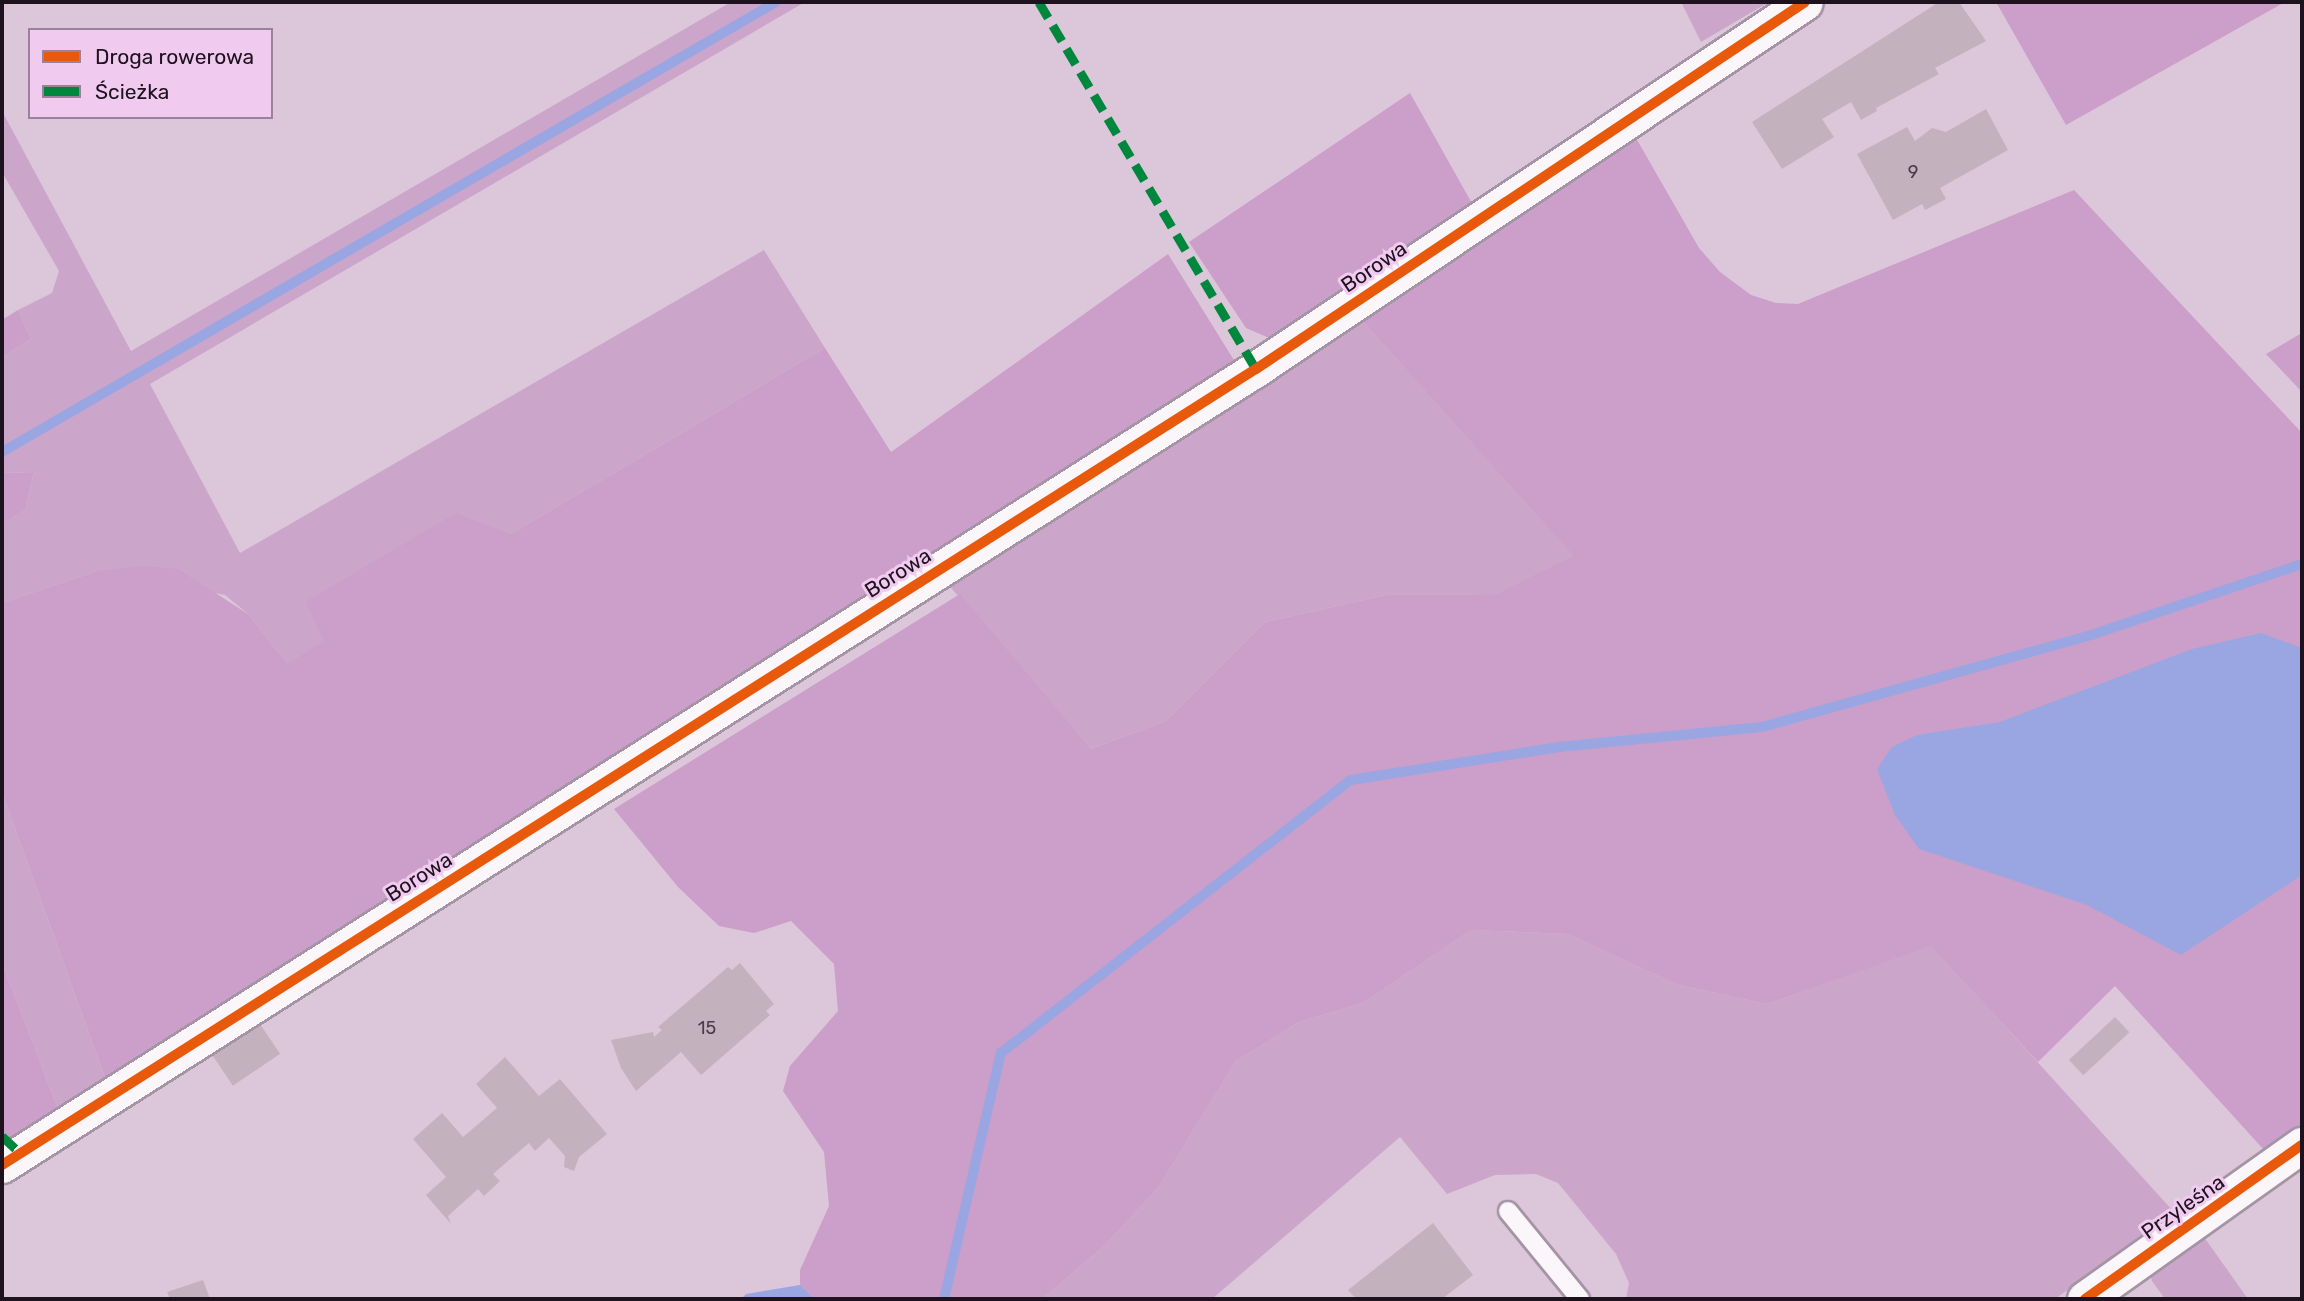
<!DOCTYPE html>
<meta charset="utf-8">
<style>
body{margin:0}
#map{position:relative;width:2304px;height:1301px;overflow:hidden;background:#dcc6da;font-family:Rubik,sans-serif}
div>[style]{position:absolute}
.green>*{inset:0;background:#cca6ca}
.forest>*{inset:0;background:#cc9eca}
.water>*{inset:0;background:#9aa6e1}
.stream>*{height:10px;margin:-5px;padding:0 5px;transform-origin:5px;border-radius:5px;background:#9aa6e1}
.building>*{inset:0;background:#c4b1be;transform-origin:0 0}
.roads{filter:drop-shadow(2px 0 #a494a4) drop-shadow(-2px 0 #a494a4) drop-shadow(0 2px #a494a4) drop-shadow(0 -2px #a494a4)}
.lane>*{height:18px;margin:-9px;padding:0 9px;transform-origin:9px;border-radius:9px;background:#faf6f9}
.street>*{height:35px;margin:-17.5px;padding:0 17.5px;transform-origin:17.5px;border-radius:17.5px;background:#faf6f9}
.quiet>*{height:9px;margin-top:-4.5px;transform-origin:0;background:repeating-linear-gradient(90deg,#00873e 0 18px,transparent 0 27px)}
.cycleway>*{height:10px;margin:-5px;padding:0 5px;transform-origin:5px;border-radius:5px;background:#e8590c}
span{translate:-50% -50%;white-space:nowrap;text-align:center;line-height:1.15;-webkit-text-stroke:6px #f1cbef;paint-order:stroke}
.number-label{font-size:18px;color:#4b3c49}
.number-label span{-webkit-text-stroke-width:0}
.street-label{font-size:21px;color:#1f121f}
.frame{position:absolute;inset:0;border:4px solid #1f121f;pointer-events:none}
.legend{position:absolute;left:28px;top:28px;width:245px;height:91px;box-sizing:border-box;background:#f1cbef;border:2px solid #9d819c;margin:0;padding:9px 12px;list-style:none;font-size:21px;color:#1f121f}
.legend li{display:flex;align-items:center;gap:14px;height:35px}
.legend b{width:35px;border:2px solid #9d819c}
</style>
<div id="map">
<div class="green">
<i style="clip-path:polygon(731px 2px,805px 2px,150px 384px,240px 553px,764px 250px,825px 348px,511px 534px,305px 602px,325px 641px,287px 663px,248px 614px,225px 595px,97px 571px,2px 603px,2px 524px,25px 510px,34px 472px,2px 473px,2px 357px,31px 339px,18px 310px,52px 293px,59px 271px,2px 172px,2px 111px,131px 351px)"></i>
<i style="clip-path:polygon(1681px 2px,1769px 2px,1701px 42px)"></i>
<i style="clip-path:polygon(1359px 317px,1575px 556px,1551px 571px,1496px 594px,1386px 595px,1265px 622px,1166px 721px,1091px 749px,946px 582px)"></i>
<i style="clip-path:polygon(2px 792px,107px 1083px,60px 1114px,2px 963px)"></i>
<i style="clip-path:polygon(1471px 930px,1568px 934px,1678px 985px,1767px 1004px,1931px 945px,2174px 1212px,2055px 1299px,1626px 1299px,1629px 1283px,1616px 1254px,1558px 1183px,1536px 1174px,1495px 1175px,1447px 1194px,1400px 1137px,1212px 1299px,1042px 1299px,1105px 1245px,1158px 1188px,1236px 1061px,1299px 1022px,1363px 1003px)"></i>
<i style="clip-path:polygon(2204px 1237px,2248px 1299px,2165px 1299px,2152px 1281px,2150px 1273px)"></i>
</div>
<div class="forest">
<i style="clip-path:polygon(1996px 2px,2285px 2px,2066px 125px)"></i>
<i style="clip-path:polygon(1410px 93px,1478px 214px,1276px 341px,1246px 328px,1189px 242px)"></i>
<i style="clip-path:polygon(1632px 131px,1699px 248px,1720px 272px,1751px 295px,1776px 303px,1798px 304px,2074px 190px,2302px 433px,2302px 1125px,2265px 1151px,2115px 986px,2038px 1062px,1931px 946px,1767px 1004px,1678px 985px,1568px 934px,1471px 930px,1363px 1003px,1299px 1022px,1236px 1061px,1158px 1188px,1105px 1245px,1042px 1299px,815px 1299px,800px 1285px,800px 1270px,829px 1206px,824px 1152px,783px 1091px,790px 1066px,838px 1011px,834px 964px,791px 921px,754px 933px,719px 926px,678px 887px,614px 809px,960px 594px,1091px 749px,1166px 721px,1265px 622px,1386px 595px,1496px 594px,1574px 556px,1359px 317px)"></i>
<i style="clip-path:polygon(1168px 254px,1237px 365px,107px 1083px,2px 792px,2px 603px,97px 571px,144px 566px,178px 569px,248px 614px,287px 663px,324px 641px,305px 602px,456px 513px,511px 534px,825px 348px,891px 452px)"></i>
<i style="clip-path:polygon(18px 310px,31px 339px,2px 357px,2px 320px)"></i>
<i style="clip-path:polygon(2302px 333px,2302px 392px,2266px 354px)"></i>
<i style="clip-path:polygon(34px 472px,25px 510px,2px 524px,2px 473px)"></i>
<i style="clip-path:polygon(2px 963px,60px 1114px,2px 1150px)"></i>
</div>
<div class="water">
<i style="clip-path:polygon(2261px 633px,2302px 648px,2302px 875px,2181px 955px,2087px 905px,1919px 849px,1895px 815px,1877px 769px,1892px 747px,1917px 735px,2000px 722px,2192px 649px)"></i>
<i style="clip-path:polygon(800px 1285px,815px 1299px,741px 1299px,746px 1294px)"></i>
</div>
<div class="stream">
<i style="left:2px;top:452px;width:895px;rotate:-30.17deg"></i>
<i style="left:944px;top:1299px;width:253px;rotate:-77deg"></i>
<i style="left:1001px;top:1053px;width:444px;rotate:-38deg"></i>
<i style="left:1351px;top:780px;width:211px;rotate:-9deg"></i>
<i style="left:1559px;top:747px;width:204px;rotate:-5.6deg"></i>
<i style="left:1762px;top:727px;width:342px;rotate:-15.6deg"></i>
<i style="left:2091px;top:635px;width:223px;rotate:-18.6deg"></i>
</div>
<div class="building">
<i style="clip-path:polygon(1939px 2px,1959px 2px,1986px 41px,1935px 68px,1939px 74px,1876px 108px,1877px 111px,1861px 120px,1851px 102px,1822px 119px,1834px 137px,1782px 169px,1752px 122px)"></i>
<i style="clip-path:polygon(1986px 109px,2008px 150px,1940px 188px,1946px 199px,1925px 210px,1922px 204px,1893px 220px,1857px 154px,1907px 127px,1915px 141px,1932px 128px,1946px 132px)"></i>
<i style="clip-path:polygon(740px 963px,774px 1004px,766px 1011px,770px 1015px,701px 1075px,681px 1052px,636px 1091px,621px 1068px,611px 1040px,653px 1032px,654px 1037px,662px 1030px,658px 1027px,728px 967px,732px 970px)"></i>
<i style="left:2115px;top:1017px;width:21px;height:63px;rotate:47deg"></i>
<i style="left:260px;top:1024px;width:36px;height:57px;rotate:56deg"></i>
<i style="clip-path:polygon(505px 1057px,539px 1096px,560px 1079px,607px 1134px,579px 1157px,574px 1171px,564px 1167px,565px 1156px,549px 1138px,535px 1151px,529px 1143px,493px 1174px,500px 1181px,484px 1196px,478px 1189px,448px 1216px,451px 1224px,426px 1195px,446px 1177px,413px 1139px,442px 1113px,463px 1137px,497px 1108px,476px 1084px)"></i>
<i style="clip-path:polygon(1433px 1223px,1473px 1275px,1442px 1299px,1356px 1299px,1348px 1290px)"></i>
<i style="clip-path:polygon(203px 1280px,210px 1299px,170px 1299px,167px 1292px)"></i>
</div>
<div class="roads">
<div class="lane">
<i style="left:1508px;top:1211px;width:114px;rotate:50.7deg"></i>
</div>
<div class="street">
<i style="left:2px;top:1165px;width:1485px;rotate:-32.41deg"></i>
<i style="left:1256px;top:369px;width:660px;rotate:-33.76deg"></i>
<i style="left:2085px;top:1299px;width:266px;rotate:-35.4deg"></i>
</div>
</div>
<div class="quiet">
<i style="left:1039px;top:2px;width:426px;rotate:59.4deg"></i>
<i style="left:2px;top:1136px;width:25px;rotate:43deg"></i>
</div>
<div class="cycleway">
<i style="left:2px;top:1165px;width:1485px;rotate:-32.41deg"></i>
<i style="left:1256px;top:369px;width:660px;rotate:-33.76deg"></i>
<i style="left:2085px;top:1299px;width:266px;rotate:-35.4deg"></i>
</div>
<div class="number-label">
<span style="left:1913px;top:172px">9</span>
<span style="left:707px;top:1028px">15</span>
</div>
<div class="street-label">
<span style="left:1374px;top:267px;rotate:-34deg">Borowa</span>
<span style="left:898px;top:573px;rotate:-32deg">Borowa</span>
<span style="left:419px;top:877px;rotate:-32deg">Borowa</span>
<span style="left:2183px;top:1207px;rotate:-35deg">Przyleśna</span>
</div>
<div class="frame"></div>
<ul class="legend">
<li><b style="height:9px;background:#e8590c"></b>Droga rowerowa</li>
<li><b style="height:9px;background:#00873e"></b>Ścieżka</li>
</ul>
</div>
